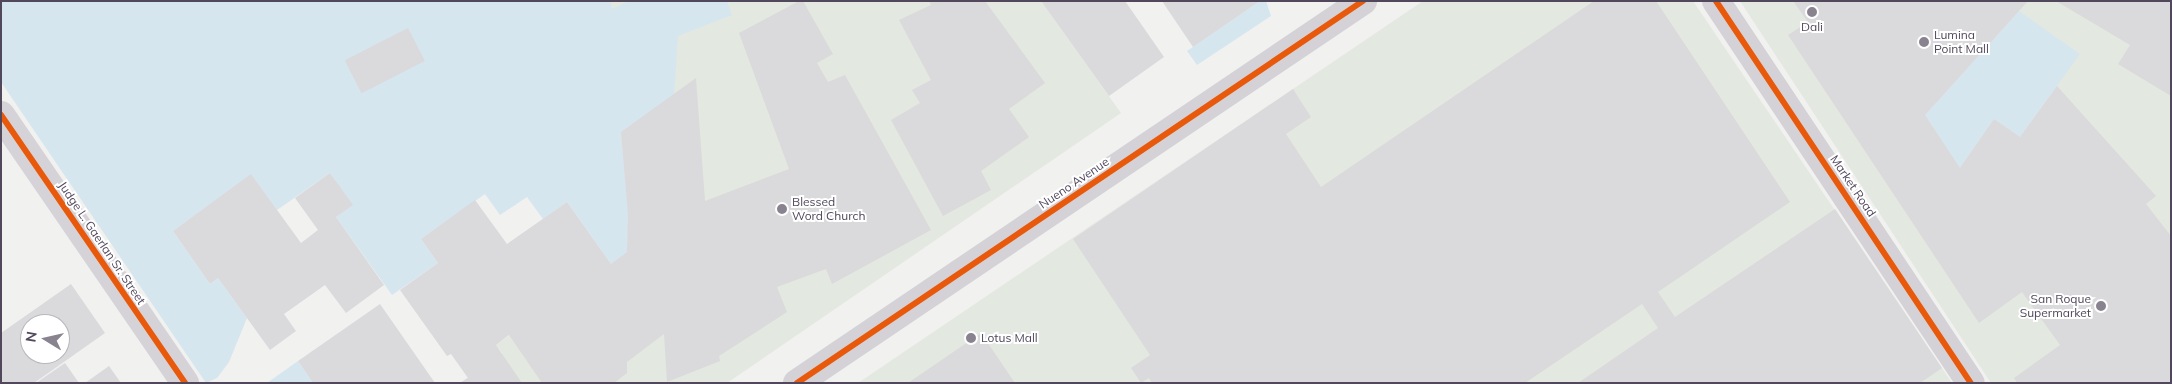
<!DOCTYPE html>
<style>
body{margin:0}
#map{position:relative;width:2172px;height:384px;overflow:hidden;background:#f1f1f0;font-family:Mulish,sans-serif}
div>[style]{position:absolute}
.commercial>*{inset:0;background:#e3e8e1}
.green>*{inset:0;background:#d6e6ee}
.building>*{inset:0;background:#dad9dc;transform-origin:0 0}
.street>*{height:28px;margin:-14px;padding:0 14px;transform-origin:14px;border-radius:14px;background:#d6d3d8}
.secondary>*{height:28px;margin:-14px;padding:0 14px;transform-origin:14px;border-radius:14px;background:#d4d2d6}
.cycleway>*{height:6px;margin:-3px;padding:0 3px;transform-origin:3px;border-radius:3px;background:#e8590c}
.dots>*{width:14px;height:14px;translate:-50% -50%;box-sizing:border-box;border:2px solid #fff;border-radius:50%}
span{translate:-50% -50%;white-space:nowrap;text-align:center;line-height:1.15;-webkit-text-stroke:4px #fff;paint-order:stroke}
.poi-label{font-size:12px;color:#51485c}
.left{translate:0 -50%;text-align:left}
.right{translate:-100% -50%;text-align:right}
.street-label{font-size:12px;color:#51485c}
.frame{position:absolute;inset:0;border:2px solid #51485c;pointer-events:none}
.north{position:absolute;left:20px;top:314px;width:50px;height:50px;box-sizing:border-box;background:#fff;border:1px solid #b9b6be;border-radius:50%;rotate:279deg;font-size:14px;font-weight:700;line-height:20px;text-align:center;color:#51485c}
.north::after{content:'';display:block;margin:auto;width:18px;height:22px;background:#898390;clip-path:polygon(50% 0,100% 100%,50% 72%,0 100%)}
</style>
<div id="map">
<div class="commercial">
<i style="clip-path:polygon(611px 1px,1041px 1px,1121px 113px,727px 383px,460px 383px,502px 353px,496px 345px,627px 252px)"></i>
<i style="clip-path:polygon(1423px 1px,1693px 1px,1952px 383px,858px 383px)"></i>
<i style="clip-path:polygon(1740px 1px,2171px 1px,2171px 383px,1991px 383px)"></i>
</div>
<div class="green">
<i style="clip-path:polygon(1px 1px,611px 1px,612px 9px,629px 1px,727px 1px,732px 15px,678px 36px,674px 95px,621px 132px,628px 215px,627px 252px,611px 264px,567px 202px,543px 219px,527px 197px,500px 215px,485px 194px,421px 239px,438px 263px,392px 295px,336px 217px,352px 205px,330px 173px,277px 210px,251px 175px,173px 231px,210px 284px,218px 278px,247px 318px,229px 362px,217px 378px,206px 383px,1px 82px)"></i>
<i style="clip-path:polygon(1260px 1px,1266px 1px,1271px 16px,1197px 65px,1187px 51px)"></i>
<i style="clip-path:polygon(2019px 11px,2080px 54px,2020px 137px,1994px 119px,1960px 168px,1925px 115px)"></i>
<i style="clip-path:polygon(298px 361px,313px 383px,267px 383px)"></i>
</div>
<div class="building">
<i style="clip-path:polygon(799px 1px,803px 1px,833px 54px,817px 63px,828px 82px,845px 75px,931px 230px,832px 284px,826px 269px,777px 287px,787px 312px,719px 356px,720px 361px,667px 382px,664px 334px,627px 362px,627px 373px,614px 383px,542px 383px,509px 335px,496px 345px,522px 383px,460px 383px,468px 378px,451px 354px,447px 356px,400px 290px,438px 263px,421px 239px,475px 200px,507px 244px,567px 202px,611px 264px,627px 252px,628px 215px,621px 132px,696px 78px,705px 201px,789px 169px,739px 33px)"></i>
<i style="clip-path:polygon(929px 1px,985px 1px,1045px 83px,1009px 109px,1029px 137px,981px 171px,991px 190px,943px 216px,891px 120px,920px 103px,912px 90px,931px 80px,899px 20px,931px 5px)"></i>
<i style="clip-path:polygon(1041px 1px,1125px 1px,1164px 57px,1109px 96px)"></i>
<i style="clip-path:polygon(1162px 1px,1260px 1px,1193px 47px)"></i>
<i style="clip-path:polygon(1594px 1px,1656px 1px,1790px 202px,1658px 292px,1675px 317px,1835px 209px,1942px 368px,1920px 383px,1578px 383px,1658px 328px,1642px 304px,1525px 383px,1152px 383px,1149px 378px,1141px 383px,1131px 368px,1150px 355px,1073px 239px,1293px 89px,1311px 117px,1286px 134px,1321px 187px)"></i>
<i style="clip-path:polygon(1793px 1px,2028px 1px,1925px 115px,1960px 168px,1994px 119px,2020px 137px,2057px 86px,2156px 196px,2146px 204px,2171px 236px,2171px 383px,2017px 383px,2014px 378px,2060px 345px,2022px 292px,1979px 323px,1788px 35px,1808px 22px)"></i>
<i style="clip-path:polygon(2056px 1px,2171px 1px,2171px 96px,2118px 64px,2130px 45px)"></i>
<i style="left:408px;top:28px;width:37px;height:71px;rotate:63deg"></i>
<i style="clip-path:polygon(330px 173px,353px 205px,336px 217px,384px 285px,346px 313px,325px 285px,284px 314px,296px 331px,270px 350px,218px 278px,210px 284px,173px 231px,251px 174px,301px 243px,318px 230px,295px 198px)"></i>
<i style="clip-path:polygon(evenodd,71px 284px,105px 333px,34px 383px,1px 383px,1px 333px,71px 284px,30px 324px,60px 324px,60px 354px,30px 354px,30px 324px)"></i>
<i style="clip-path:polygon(380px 304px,435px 383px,313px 383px,298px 361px)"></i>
<i style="clip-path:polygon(981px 333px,1015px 383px,908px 383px)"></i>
<i style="clip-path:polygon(65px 363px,79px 383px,36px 383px)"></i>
<i style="clip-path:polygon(109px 366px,121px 383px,85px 383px)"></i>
</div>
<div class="street">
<i style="left:1px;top:115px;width:325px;rotate:55.5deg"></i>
</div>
<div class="secondary">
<i style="left:1716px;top:1px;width:459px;rotate:56.3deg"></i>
<i style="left:797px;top:383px;width:683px;rotate:-34.02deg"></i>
</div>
<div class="cycleway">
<i style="left:1716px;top:1px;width:459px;rotate:56.3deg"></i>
<i style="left:1px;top:115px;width:325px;rotate:55.5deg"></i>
<i style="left:797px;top:383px;width:683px;rotate:-34.02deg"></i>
</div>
<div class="dots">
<i style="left:1812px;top:12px;background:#898390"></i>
<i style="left:1924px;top:42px;background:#898390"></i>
<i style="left:782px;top:209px;background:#898390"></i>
<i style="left:2101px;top:306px;background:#898390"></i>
<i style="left:971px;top:338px;background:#898390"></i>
</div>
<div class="poi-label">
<span style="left:1812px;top:27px">Dali</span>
<span class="left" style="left:1934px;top:42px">Lumina<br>Point Mall</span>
<span class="left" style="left:792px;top:209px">Blessed<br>Word Church</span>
<span class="right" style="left:2091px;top:306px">San Roque<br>Supermarket</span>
<span class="left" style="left:981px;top:338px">Lotus Mall</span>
</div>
<div class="street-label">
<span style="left:1074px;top:183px;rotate:-34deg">Nueno Avenue</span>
<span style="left:1853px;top:186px;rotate:56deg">Market Road</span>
<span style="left:102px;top:243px;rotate:56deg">Judge L. Gaerlan Sr. Street</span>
</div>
<div class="frame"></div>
<div class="north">N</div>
</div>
